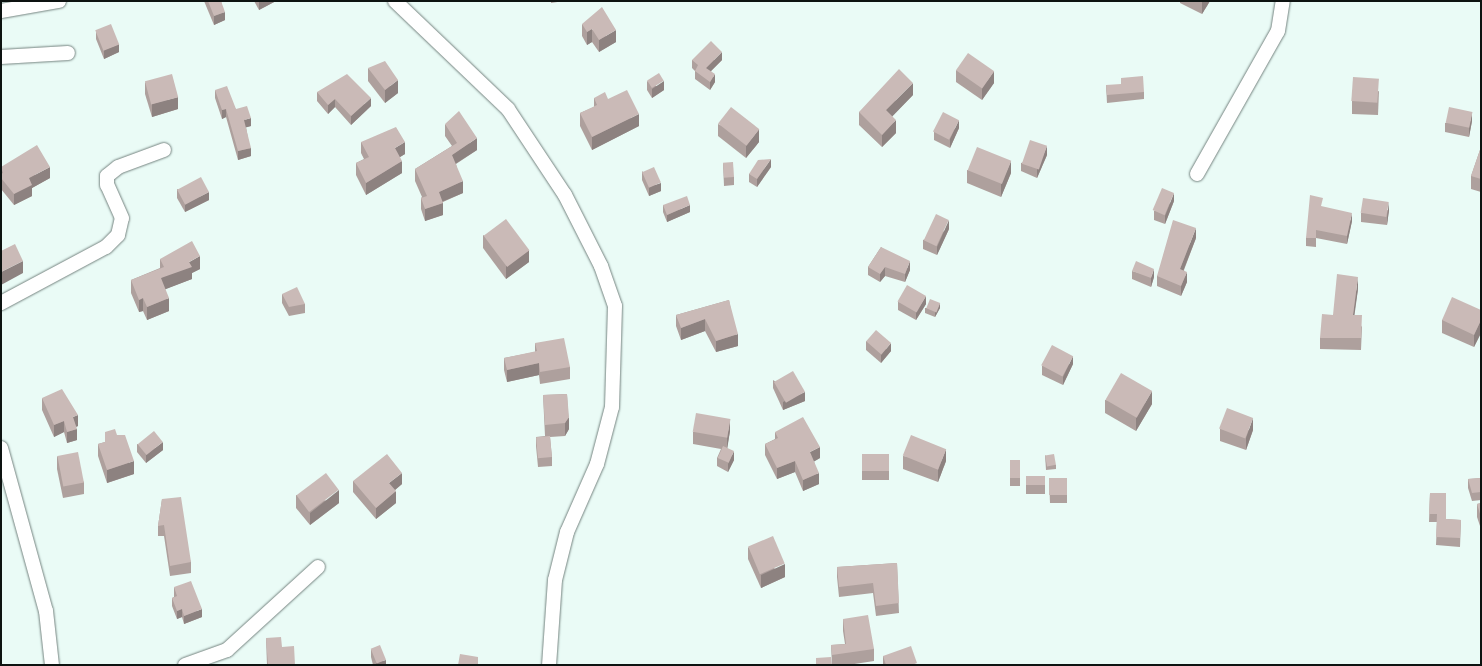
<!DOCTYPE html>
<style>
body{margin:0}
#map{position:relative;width:1482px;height:666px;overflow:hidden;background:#eafbf6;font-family:Arial,sans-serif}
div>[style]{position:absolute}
.roads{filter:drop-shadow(0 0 1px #758480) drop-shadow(0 0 1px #758480)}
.minor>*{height:14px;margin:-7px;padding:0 7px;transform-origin:7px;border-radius:7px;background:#fff}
.wall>*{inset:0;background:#aea09d;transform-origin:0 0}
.shaded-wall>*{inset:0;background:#8d8280}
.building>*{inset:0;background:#cabab7;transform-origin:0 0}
span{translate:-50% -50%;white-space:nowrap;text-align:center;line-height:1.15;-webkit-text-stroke:4px #eafbf6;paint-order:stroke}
.frame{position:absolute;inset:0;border:2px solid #0d1311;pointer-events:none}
</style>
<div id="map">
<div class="roads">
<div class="minor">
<div style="left:395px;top:1px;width:156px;rotate:43.7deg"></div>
<div style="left:508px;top:109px;width:103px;rotate:56.5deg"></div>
<div style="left:565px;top:195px;width:80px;rotate:63.1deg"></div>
<div style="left:601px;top:266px;width:42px;rotate:70.7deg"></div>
<div style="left:615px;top:306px;width:101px;rotate:91.7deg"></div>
<div style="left:612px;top:407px;width:59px;rotate:104.7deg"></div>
<div style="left:597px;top:464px;width:74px;rotate:113.8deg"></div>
<div style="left:567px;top:532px;width:49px;rotate:104deg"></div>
<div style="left:555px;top:580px;width:85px;rotate:94deg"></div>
<div style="left:1px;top:11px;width:59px;rotate:-9.8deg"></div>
<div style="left:1px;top:57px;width:67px;rotate:-3.4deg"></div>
<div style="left:1197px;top:174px;width:164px;rotate:-60.5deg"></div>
<div style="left:1278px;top:31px;width:30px;rotate:-81deg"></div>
<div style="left:1px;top:303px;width:119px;rotate:-28.1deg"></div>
<div style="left:106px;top:247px;width:17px;rotate:-45deg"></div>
<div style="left:118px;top:235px;width:17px;rotate:-77deg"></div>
<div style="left:122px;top:218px;width:36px;rotate:-114deg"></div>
<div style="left:107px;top:185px;width:9px;rotate:-90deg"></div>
<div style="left:107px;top:176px;width:14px;rotate:-39deg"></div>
<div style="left:118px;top:167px;width:49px;rotate:-20.3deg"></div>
<div style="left:1px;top:448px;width:169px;rotate:74.6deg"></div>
<div style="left:46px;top:611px;width:54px;rotate:83.7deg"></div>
<div style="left:185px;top:665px;width:45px;rotate:-19.7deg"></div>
<div style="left:227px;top:650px;width:123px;rotate:-42.4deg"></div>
</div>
</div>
<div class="wall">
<div style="clip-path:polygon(204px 1px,221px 1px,225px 20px,214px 25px)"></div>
<div style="clip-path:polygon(254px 1px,276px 1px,259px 10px)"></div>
<div style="clip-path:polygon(551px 1px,564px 1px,551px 3px)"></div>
<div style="clip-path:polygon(1180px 1px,1210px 1px,1202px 14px,1180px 3px)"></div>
<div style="clip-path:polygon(582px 24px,616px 42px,599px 52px,592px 42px,587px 45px,582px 36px)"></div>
<div style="clip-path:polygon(96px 31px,119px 52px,104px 59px,96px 39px)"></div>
<div style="clip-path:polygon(692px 60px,722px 60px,711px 71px,715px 82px,710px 90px,695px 79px,695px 71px,692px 68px)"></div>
<div style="clip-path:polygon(368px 68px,398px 93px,385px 103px,368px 81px)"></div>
<div style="clip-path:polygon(956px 70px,994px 83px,982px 100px,956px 82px)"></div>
<div style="clip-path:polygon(647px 81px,664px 90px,652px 98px,647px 90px)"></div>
<div style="clip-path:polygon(145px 82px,178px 109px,152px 117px,145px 94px)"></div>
<div style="clip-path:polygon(1106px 85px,1144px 92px,1144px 99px,1107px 103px)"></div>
<div style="clip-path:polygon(215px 90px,236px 109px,251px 126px,246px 127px,251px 156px,238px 160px,226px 117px,222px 119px,215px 98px)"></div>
<div style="clip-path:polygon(1379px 91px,1378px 115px,1352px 114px,1352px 101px)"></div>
<div style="clip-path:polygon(317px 92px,371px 106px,351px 125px,335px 107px,328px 114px,317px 101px)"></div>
<div style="clip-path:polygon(913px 95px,892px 116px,896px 133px,882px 147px,859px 125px,859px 112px)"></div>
<div style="clip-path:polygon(594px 98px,608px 99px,639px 126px,592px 150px,580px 126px,580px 113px,594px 107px)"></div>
<div style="clip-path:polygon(1472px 121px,1469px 137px,1445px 132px,1445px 123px)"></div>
<div style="clip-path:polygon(445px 124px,477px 150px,456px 164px,463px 193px,443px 202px,443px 215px,425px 221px,421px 209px,421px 198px,422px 197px,415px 181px,415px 169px,452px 146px,445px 136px)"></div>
<div style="clip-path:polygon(718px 124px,759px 142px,746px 158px,718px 136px)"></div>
<div style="clip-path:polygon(959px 128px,950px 148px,934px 140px,934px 132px)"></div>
<div style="clip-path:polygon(361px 142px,405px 154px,400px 157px,402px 173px,366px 195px,356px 175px,356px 163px,364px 159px,361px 153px)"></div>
<div style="clip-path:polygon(1481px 147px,1481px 192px,1471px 189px,1471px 176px)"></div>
<div style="clip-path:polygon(1047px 155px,1037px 178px,1021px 171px,1021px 163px)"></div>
<div style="clip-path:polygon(723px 163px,734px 177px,734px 185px,724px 186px)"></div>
<div style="clip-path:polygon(1px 167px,50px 178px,32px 188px,32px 196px,14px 205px,1px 189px)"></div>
<div style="clip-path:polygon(771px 167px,757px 187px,749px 182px,749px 174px)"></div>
<div style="clip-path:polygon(967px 170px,1011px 173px,1001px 197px,967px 183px)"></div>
<div style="clip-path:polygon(642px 171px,661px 191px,649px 196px,642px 180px)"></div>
<div style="clip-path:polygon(177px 189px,209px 200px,185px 212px,177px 198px)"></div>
<div style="clip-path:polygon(1174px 201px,1165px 224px,1154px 220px,1154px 211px)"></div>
<div style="clip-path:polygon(663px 205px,690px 212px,667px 222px,663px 212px)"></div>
<div style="clip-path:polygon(1323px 207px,1352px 221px,1347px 244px,1316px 238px,1316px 247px,1306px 246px,1306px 238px)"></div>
<div style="clip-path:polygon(1389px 210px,1387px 225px,1361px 222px,1361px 213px)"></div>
<div style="clip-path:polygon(949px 229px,937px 255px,923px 249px,923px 240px)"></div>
<div style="clip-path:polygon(483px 235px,529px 262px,506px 279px,483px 248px)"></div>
<div style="clip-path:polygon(1196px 238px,1184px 270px,1187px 282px,1181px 296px,1157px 286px,1157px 276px)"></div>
<div style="clip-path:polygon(881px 247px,910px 270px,905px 282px,885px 276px,880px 282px,868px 275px,868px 267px)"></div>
<div style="clip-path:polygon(160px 259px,200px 269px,192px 273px,192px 279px,165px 289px,169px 311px,147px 320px,143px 311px,139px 312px,131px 293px,131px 280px,160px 268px)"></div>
<div style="clip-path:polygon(1132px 271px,1154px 277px,1151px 287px,1132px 279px)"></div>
<div style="clip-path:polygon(1358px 289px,1354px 315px,1362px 327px,1361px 350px,1320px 349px,1320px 338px,1333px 315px)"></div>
<div style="clip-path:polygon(282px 294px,305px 304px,305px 313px,289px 316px,282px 303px)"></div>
<div style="clip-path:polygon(729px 300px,738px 346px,716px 352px,705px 331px,681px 340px,676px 326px,676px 315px)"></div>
<div style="clip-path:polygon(898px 302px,926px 304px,916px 320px,898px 310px)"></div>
<div style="clip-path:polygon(925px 308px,940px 308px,935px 317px,925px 313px)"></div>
<div style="clip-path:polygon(1481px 310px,1481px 333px,1474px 347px,1442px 333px,1442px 320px)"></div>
<div style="clip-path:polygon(866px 341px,891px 351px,881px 363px,866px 350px)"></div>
<div style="clip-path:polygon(535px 343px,570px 367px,570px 379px,540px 384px,539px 375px,507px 382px,504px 370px,504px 358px,535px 352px)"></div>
<div style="clip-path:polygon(1073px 364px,1063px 385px,1042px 375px,1042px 366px)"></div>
<div style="clip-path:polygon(773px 380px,805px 401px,783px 410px,773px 388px)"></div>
<div style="clip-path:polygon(567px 394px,569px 429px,565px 436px,550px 437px,552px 457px,552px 466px,538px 467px,536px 446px,536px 437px,545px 436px,543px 395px)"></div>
<div style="clip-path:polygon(42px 398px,78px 426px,76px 427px,77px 440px,67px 443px,64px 432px,54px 437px,42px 410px)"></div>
<div style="clip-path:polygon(1105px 400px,1152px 404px,1136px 431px,1105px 413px)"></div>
<div style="clip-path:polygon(1220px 429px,1253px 430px,1246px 450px,1220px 441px)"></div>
<div style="clip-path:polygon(730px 431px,727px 448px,734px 460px,728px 472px,717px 466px,717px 458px,721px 449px,693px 444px,693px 432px)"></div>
<div style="clip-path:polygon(775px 432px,820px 458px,814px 461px,819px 484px,803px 491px,795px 472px,777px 479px,765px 455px,765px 444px,775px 439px)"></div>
<div style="clip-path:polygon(117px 435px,134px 474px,107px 483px,98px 456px,98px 444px,105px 442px)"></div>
<div style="clip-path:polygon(137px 444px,163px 450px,146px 463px,137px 452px)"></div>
<div style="left:862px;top:454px;width:27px;height:26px"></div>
<div style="clip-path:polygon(1045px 455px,1056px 465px,1056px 469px,1046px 470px)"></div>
<div style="clip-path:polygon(57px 456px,84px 482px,84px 494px,63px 498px,57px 469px)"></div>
<div style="clip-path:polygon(903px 456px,946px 461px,938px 482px,903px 469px)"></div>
<div style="left:1010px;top:460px;width:10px;height:26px"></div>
<div style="left:1026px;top:476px;width:19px;height:18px"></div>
<div style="clip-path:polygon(1049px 478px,1067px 494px,1067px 503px,1050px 503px)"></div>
<div style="clip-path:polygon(1481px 478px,1481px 500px,1472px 501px,1468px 488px,1468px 479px)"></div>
<div style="clip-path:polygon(353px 481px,402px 484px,395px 490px,396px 503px,376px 519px,353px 492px)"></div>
<div style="clip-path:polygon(1430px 493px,1446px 519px,1461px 520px,1460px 547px,1436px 545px,1437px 522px,1429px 522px)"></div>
<div style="clip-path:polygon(296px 495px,339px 503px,310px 525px,296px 508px)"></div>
<div style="clip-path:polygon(162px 499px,191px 562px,191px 573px,170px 576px,164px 536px,158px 536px,158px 526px)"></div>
<div style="clip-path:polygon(1481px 503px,1481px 529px,1477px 517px,1477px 504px)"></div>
<div style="clip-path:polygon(748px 547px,785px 577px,761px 588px,748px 559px)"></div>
<div style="clip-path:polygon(897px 563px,899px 613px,876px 616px,873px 593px,839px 597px,837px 577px,837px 567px)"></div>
<div style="clip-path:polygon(174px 587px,202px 617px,184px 624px,182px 617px,177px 619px,172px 606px,172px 598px,174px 597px)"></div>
<div style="clip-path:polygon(843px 619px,874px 649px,874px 661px,848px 665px,832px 665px,831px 645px,845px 644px,843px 631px)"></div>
<div style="clip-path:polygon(266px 638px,282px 647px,295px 665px,267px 665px)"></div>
<div style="clip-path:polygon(371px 649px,386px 665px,373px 665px,371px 657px)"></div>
<div style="clip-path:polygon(883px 656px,917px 665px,883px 665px)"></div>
</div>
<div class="shaded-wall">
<div style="clip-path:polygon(260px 1px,276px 1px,259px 10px,259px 2px)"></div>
<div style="clip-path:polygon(1203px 1px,1210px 1px,1202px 14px,1202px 2px)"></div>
<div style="clip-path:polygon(225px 12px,225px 20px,214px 25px,214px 16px)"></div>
<div style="clip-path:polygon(592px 29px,592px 42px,587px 45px,587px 32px)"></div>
<div style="clip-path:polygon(616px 30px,616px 42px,599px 52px,599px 40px)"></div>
<div style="clip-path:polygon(119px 44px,119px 52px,104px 59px,104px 50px)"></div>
<div style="clip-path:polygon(722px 52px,722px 60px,706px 76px,706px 68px)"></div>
<div style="clip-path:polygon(994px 71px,994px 83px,982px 100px,982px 88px)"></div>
<div style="clip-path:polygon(715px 74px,715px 82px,710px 90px,710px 82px)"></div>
<div style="clip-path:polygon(398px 80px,398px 93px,385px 103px,385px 90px)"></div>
<div style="clip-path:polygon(664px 81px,664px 90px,652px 98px,652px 89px)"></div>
<div style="clip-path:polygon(913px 83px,913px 95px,886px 123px,886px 110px)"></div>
<div style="clip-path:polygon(178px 97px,178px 109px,152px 117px,152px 104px)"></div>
<div style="clip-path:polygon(371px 98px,371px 106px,351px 125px,351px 116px)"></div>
<div style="clip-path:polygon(335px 99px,335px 107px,328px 114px,328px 105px)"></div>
<div style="clip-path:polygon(226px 109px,226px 117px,222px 119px,222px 110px)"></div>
<div style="clip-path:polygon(1472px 112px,1472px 121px,1469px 137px,1469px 128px)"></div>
<div style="clip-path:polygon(639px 114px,639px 126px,592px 150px,592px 137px)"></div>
<div style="clip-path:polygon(251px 118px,251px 126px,244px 128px,244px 120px)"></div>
<div style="clip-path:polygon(896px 120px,896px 133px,882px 147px,882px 135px)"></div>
<div style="clip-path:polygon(959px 120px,959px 128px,950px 148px,950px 139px)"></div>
<div style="clip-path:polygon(759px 129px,759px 142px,746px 158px,746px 146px)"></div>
<div style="clip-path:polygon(477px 138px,477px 150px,452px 166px,452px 155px)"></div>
<div style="clip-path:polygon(405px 142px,405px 154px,395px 160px,395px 148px)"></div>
<div style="clip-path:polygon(1047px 146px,1047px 155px,1037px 178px,1037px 170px)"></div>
<div style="clip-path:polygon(251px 148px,251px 156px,238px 160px,238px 151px)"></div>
<div style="clip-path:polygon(771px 159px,771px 167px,757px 187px,757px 179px)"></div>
<div style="clip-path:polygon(402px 161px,402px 173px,366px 195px,366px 183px)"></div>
<div style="clip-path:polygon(1011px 161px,1011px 173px,1001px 197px,1001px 184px)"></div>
<div style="clip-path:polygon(50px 167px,50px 178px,32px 188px,32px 196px,14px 205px,14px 194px,29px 178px)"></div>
<div style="clip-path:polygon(463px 181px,463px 193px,439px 203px,439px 192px)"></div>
<div style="clip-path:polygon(661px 183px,661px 191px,649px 196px,649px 187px)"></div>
<div style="clip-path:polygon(209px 192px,209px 200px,185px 212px,185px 204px)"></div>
<div style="clip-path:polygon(1174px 193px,1174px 201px,1165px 224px,1165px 216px)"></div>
<div style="clip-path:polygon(1389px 202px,1389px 210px,1387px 225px,1387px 217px)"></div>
<div style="clip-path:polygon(443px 203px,443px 215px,425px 221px,425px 209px)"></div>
<div style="clip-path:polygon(690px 205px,690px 212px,667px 222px,667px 215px)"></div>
<div style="clip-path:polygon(1352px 213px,1352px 221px,1347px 244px,1347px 236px)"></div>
<div style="clip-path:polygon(949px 220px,949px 229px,937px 255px,937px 247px)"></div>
<div style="clip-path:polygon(1196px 228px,1196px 238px,1180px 279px,1180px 269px)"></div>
<div style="clip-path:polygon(529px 250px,529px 262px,506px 279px,506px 266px)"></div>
<div style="clip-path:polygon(200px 256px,200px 269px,192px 273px,192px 279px,161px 291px,161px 278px)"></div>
<div style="clip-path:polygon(23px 261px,23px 273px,1px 285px,1px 272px)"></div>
<div style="clip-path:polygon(910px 261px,910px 270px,905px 282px,905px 274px)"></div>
<div style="clip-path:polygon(885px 267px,885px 276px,880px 282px,880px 274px)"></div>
<div style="clip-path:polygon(1154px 269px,1154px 277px,1151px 287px,1151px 278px)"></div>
<div style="clip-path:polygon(1187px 272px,1187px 282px,1181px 296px,1181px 286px)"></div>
<div style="clip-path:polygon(1358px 277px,1358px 289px,1353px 326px,1353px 315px)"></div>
<div style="clip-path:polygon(926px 296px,926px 304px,916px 320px,916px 312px)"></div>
<div style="clip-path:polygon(143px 298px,143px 311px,139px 312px,139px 300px)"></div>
<div style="clip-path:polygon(169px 298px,169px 311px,147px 320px,147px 307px)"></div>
<div style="clip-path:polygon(940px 303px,940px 308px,935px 317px,935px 313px)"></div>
<div style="clip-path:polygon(705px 319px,705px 331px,681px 340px,681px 328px)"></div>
<div style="clip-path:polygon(1481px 320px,1481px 333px,1474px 347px,1474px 335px)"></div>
<div style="clip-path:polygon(738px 334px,738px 346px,716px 352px,716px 341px)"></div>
<div style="clip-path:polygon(891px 343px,891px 351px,881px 363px,881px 355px)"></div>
<div style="clip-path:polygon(1073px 356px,1073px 364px,1063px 385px,1063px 377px)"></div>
<div style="clip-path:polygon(539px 363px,539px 375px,507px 382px,507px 370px)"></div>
<div style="clip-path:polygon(1152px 391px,1152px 404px,1136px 431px,1136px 418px)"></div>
<div style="clip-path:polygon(805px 392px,805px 401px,783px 410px,783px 402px)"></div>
<div style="clip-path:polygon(78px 415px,78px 426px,73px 428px,73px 417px)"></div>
<div style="clip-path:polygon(569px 417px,569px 429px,565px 436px,565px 423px)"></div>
<div style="clip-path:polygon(1253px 418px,1253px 430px,1246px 450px,1246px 438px)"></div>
<div style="clip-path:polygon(730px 419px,730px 431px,727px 450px,727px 438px)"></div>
<div style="clip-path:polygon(64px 421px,64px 432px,54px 437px,54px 425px)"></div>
<div style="clip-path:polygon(77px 429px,77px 440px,67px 443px,67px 432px)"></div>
<div style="clip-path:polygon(163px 442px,163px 450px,146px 463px,146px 455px)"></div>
<div style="clip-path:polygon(820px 447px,820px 458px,810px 464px,810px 452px)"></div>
<div style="clip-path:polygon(946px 449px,946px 461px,938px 482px,938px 470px)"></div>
<div style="clip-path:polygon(734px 451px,734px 460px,728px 472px,728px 464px)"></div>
<div style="clip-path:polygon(134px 461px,134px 474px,107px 483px,107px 470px)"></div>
<div style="clip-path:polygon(795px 461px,795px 472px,777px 479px,777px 468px)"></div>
<div style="clip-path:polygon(402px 473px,402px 484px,389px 495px,389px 483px)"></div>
<div style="clip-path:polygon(819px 473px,819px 484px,803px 491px,803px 480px)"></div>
<div style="clip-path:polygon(339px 490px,339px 503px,310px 525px,310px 513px)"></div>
<div style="clip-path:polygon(396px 491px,396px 503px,376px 519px,376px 508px)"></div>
<div style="clip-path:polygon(785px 564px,785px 577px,761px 588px,761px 575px)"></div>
<div style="clip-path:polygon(182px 609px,182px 617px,177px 619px,177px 611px)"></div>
<div style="clip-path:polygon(202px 609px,202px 617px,184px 624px,184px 616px)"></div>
<div style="clip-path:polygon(386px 660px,386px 665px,376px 665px,376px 663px)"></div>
</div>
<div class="building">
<div style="clip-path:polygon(208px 1px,221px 1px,225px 12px,214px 16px)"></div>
<div style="clip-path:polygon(602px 7px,616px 30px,599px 40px,592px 29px,587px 32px,582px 24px)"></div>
<div style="left:111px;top:24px;width:22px;height:17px;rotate:68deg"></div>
<div style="clip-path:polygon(711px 41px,722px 52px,706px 68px,715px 74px,710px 82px,695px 71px,698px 65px,692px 60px)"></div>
<div style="left:968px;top:53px;width:32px;height:21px;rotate:35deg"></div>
<div style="clip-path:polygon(385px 61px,398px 80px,385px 90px,368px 68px)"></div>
<div style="clip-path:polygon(899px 69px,913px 83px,886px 110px,896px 120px,882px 135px,859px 112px)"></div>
<div style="left:659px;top:73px;width:9px;height:14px;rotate:58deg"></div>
<div style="left:172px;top:74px;width:24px;height:28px;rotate:75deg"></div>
<div style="clip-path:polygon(347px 74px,371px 98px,351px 116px,335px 99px,328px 105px,317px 92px)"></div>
<div style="clip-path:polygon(1143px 76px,1144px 92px,1107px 95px,1106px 85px,1121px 84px,1121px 78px)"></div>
<div style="left:1353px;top:77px;width:26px;height:24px;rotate:4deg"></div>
<div style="clip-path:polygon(227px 86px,236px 109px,247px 106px,251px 118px,244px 120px,251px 148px,238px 151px,226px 109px,222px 110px,215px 90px)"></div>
<div style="clip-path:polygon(627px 90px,639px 114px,592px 137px,580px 113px,597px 105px,594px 98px,605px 92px,608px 99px)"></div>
<div style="left:731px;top:107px;width:36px;height:21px;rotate:38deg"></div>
<div style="left:1449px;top:107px;width:24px;height:16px;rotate:12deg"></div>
<div style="clip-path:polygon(459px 111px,477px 138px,452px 155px,463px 181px,439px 192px,443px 203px,425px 209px,421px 198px,427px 196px,415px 169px,457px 143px,445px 124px)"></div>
<div style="left:943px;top:112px;width:18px;height:22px;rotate:27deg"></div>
<div style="clip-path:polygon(396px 127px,405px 142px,395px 148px,402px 161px,366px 183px,356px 163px,369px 157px,361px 142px)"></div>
<div style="left:1030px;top:140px;width:18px;height:25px;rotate:19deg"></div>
<div style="clip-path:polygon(37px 145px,50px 167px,29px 178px,32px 185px,14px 194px,1px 178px,1px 174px,3px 173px,1px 167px)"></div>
<div style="left:977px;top:147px;width:37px;height:25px;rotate:22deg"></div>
<div style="clip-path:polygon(1481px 147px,1481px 179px,1471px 176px)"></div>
<div style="clip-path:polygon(771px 159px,757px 179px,749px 174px,758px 160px)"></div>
<div style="left:733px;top:162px;width:15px;height:10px;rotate:86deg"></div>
<div style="left:654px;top:167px;width:17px;height:13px;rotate:66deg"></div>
<div style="left:201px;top:177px;width:17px;height:27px;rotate:62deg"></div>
<div style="left:1162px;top:188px;width:13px;height:24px;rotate:23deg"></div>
<div style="clip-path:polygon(1310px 195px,1323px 198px,1321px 206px,1352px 213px,1347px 236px,1316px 230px,1316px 238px,1306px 238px)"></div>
<div style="clip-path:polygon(687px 196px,690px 205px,667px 215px,663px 205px)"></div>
<div style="left:1363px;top:198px;width:26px;height:15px;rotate:9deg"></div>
<div style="left:936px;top:214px;width:14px;height:29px;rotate:25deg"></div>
<div style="left:506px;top:219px;width:39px;height:28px;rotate:53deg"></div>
<div style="clip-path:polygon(1173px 220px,1196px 228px,1180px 269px,1187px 272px,1181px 286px,1157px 276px)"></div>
<div style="clip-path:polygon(192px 241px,200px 256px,189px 262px,192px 267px,161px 278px,169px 298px,147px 307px,143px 298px,139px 300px,131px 280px,164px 267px,160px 259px)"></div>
<div style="clip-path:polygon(15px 244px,23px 261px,1px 272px,1px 251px)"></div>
<div style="clip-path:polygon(881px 247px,910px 261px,905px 274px,885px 267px,880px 274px,868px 267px)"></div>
<div style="clip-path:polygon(1136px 261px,1154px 269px,1151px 278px,1132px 271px)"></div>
<div style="clip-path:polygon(1337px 274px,1358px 277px,1353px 315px,1362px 315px,1361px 338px,1320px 338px,1322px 314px,1333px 315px)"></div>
<div style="left:907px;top:285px;width:22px;height:19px;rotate:30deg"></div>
<div style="clip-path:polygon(297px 287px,305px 304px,289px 307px,282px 294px)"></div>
<div style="clip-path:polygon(1452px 297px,1481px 310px,1481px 320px,1474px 335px,1442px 320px)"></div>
<div style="left:930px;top:299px;width:11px;height:10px;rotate:22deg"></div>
<div style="clip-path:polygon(729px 300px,738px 334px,716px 341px,705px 319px,681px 328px,676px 315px)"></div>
<div style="left:876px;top:330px;width:20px;height:15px;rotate:41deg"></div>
<div style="clip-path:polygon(564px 338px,570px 367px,540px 372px,539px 363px,507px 370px,504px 358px,537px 351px,535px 343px)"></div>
<div style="left:1052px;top:345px;width:24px;height:23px;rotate:28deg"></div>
<div style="left:793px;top:371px;width:24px;height:22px;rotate:60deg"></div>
<div style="left:1121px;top:373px;width:36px;height:31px;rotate:30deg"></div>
<div style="clip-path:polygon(62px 389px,78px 415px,73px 417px,77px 429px,67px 432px,64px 421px,54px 425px,42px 398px)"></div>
<div style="clip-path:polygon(567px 394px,569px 417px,565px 423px,545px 425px,543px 395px)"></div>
<div style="left:1227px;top:408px;width:28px;height:22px;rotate:21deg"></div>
<div style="left:696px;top:413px;width:35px;height:19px;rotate:10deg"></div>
<div style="clip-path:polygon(803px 417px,820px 447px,810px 452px,819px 473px,803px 480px,795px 461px,777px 468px,765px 444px,778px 438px,775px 432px)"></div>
<div style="clip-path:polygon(115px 429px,117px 435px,125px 435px,134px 461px,107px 470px,98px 444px,105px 442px,105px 432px)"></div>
<div style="left:154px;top:431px;width:14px;height:21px;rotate:51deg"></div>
<div style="left:911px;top:435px;width:38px;height:22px;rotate:22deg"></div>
<div style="left:550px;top:436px;width:21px;height:14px;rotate:85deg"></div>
<div style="left:723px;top:446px;width:12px;height:13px;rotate:24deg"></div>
<div style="left:78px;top:452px;width:31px;height:21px;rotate:79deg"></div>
<div style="clip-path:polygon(387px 454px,402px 473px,389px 483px,396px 491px,376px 508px,353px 481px)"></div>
<div style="left:862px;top:454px;width:27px;height:17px"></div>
<div style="left:1054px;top:454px;width:11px;height:9px;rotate:80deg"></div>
<div style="left:1010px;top:460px;width:10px;height:18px"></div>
<div style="left:326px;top:473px;width:21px;height:37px;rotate:53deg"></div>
<div style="left:1026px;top:476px;width:19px;height:9px"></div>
<div style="left:1049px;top:478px;width:18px;height:17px"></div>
<div style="clip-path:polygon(1481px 478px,1481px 492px,1472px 493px,1468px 479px)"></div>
<div style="clip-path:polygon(1430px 493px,1446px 493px,1446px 519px,1461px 520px,1460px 538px,1436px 537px,1437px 514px,1429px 514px)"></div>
<div style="clip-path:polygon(181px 497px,191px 562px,170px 566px,164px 525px,158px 526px,162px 499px)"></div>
<div style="clip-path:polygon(1481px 503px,1481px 517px,1477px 504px)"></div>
<div style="left:773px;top:536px;width:30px;height:27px;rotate:67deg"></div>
<div style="clip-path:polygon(897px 563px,899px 603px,876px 606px,873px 583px,839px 587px,837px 567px)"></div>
<div style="clip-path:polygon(191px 581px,202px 609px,184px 616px,182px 609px,177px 611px,172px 598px,177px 596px,174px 587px)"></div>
<div style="clip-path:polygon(868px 615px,874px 649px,832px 655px,831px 645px,846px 644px,843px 619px)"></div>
<div style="clip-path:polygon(281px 637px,282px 647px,294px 646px,295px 665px,268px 665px,266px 638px)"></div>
<div style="left:380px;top:645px;width:16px;height:10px;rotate:68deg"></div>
<div style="clip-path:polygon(911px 646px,917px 663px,912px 665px,886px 665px,883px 656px)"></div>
<div style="clip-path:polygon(460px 654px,478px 657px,478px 665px,458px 665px)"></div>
<div style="clip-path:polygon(831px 657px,832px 665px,816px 665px,816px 658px)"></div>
</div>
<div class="frame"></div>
</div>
